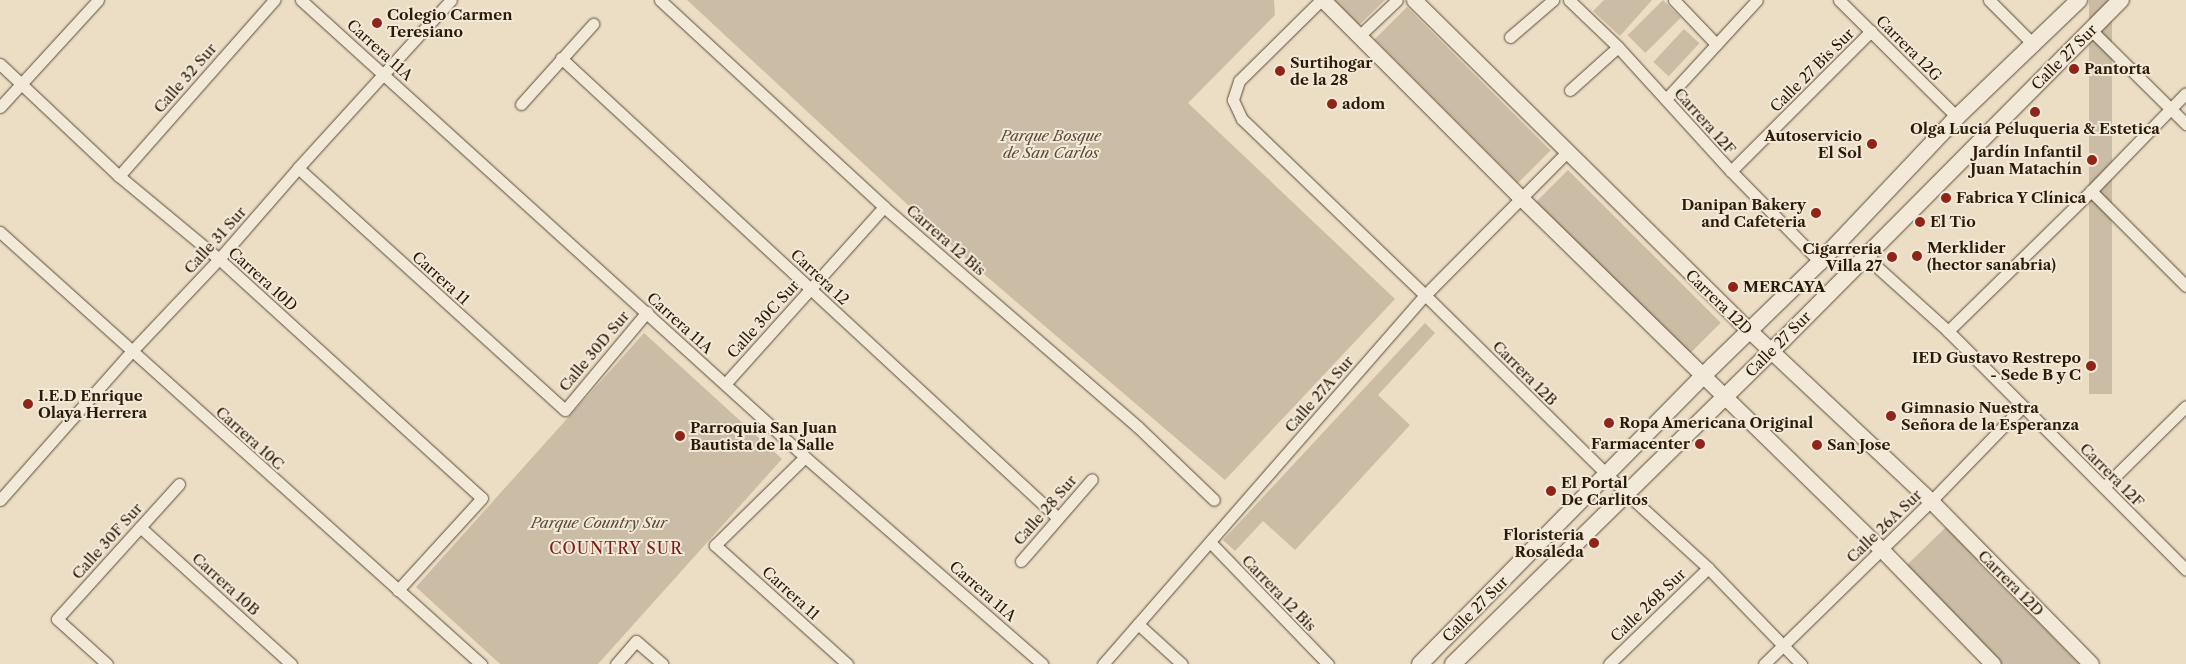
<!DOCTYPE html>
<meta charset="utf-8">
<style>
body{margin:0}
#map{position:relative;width:2186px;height:664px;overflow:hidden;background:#ecddc5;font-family:"Libre Caslon Text",serif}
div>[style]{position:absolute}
.green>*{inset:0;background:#cbbca5;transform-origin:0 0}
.roads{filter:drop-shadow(0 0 1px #5b4b36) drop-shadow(0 0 1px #5b4b36)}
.minor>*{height:11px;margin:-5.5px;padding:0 5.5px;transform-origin:5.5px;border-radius:5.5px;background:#f3e9d9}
.tertiary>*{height:15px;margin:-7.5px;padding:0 7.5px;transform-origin:7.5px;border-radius:7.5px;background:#f3e9d9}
.secondary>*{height:16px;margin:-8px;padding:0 8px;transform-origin:8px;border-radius:8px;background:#f3e9d9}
.dots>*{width:14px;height:14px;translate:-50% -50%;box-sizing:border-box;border:2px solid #f3e9d9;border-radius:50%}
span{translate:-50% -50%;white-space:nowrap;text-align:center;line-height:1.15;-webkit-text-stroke:4px #f3e9d9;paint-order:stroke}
.poi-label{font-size:15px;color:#2b1a06;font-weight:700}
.left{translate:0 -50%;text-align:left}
.right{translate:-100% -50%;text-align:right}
.street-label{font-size:15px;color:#2b1a06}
.park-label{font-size:15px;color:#5b4b36;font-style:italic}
.neighbourhood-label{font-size:16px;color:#7a1f14;letter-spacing:1px}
</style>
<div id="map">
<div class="green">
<div style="clip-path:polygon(687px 0,1274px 0,1275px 15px,1188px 103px,1395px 299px,1225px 480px,964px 257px)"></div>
<div style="clip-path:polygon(1335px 0,1385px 0,1359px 25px)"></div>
<div style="clip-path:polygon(1604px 0,1652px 0,1620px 36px,1593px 11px)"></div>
<div style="left:1663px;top:0;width:25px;height:50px;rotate:45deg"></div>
<div style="left:2089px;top:0;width:23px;height:394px"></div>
<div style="left:1407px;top:7px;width:203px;height:46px;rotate:45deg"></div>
<div style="left:1684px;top:29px;width:21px;height:45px;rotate:43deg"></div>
<div style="left:1568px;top:170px;width:216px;height:45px;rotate:45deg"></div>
<div style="clip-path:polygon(1425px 323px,1435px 333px,1378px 395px,1410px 425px,1295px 550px,1263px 521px,1235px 551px,1223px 540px)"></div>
<div style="clip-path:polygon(644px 333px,782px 459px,598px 664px,500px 664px,416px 587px)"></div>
<div style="clip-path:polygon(1946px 527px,2079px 664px,2001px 664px,1906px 566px)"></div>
</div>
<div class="roads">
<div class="minor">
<div style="left:301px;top:0;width:680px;rotate:42.2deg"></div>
<div style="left:805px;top:457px;width:315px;rotate:41.1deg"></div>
<div style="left:660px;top:0;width:305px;rotate:42.7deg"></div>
<div style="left:884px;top:207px;width:336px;rotate:40.9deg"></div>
<div style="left:1138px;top:427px;width:105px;rotate:43.8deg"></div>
<div style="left:1321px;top:0;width:115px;rotate:135.4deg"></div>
<div style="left:1239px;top:81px;width:20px;rotate:108deg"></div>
<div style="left:1233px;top:100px;width:21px;rotate:65deg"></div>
<div style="left:1242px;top:119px;width:254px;rotate:43.9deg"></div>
<div style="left:1425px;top:295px;width:282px;rotate:44.6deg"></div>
<div style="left:1626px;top:493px;width:111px;rotate:42.4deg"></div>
<div style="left:1708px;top:568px;width:134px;rotate:45.9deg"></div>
<div style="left:1569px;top:0;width:68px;rotate:43.8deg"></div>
<div style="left:1618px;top:47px;width:168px;rotate:47.7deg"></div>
<div style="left:1731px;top:171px;width:127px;rotate:45.6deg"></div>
<div style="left:1674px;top:0;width:61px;rotate:46.3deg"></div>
<div style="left:1839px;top:0;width:166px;rotate:44.8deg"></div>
<div style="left:1989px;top:0;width:64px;rotate:45deg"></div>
<div style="left:2091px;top:30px;width:134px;rotate:44.7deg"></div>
<div style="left:1359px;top:36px;width:52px;rotate:-43.5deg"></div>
<div style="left:1510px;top:37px;width:57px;rotate:-40.7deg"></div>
<div style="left:561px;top:58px;width:677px;rotate:42.79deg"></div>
<div style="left:0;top:64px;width:163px;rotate:43.3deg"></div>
<div style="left:119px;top:176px;width:130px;rotate:39.7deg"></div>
<div style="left:219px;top:259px;width:355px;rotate:42.3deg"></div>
<div style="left:482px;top:498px;width:125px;rotate:132.4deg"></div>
<div style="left:1570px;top:90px;width:64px;rotate:-41.9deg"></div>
<div style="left:1666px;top:99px;width:134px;rotate:-47.4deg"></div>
<div style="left:521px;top:104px;width:108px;rotate:-48deg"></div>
<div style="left:0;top:107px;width:145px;rotate:-47.5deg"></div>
<div style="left:298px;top:168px;width:360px;rotate:42.2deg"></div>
<div style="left:565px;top:410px;width:128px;rotate:-50.1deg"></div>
<div style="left:1731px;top:171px;width:198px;rotate:-45deg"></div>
<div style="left:119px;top:176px;width:235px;rotate:-48.6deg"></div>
<div style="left:2091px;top:191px;width:134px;rotate:45deg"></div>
<div style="left:0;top:232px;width:647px;rotate:41.93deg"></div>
<div style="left:1865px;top:256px;width:112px;rotate:42.1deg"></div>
<div style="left:1948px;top:331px;width:337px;rotate:45.1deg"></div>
<div style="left:1948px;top:331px;width:200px;rotate:-44.4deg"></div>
<div style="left:2091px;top:191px;width:136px;rotate:-45.9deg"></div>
<div style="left:725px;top:384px;width:238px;rotate:-48.1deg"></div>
<div style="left:805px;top:457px;width:126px;rotate:135.6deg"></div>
<div style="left:715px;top:545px;width:178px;rotate:42deg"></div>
<div style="left:2104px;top:487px;width:115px;rotate:-44.6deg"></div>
<div style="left:0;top:500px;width:198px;rotate:-48.5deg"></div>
<div style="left:131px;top:352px;width:128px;rotate:-46.6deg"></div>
<div style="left:219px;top:259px;width:121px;rotate:-49deg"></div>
<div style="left:298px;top:168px;width:227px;rotate:-47.7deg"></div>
<div style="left:140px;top:527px;width:204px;rotate:42.2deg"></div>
<div style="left:1210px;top:542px;width:170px;rotate:46deg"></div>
<div style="left:1021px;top:561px;width:108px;rotate:-49.1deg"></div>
<div style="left:1138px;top:624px;width:59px;rotate:42.3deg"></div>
<div style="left:107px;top:664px;width:67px;rotate:-138deg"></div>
<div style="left:57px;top:619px;width:182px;rotate:-47.9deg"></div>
<div style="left:616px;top:664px;width:30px;rotate:-49deg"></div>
<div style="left:636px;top:641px;width:35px;rotate:41deg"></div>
<div style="left:1103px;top:664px;width:490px;rotate:-48.9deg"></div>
<div style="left:1425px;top:295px;width:202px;rotate:-45.2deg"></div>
<div style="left:1609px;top:664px;width:138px;rotate:-44.1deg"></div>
<div style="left:1764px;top:664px;width:233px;rotate:-44.3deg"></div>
<div style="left:1931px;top:501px;width:131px;rotate:-45.9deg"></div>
</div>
<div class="tertiary">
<div style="left:1323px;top:0;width:280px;rotate:45deg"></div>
<div style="left:1521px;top:198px;width:504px;rotate:44.28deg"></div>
<div style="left:1882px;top:550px;width:159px;rotate:45.8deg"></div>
<div style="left:1414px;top:0;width:454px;rotate:44.6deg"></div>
<div style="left:1737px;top:319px;width:266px;rotate:43.2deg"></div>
<div style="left:1931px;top:501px;width:228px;rotate:45.5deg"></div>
</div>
<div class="secondary">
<div style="left:1420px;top:664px;width:418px;rotate:-45.5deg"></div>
<div style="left:1713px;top:366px;width:149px;rotate:-44.2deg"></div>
<div style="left:1820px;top:262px;width:199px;rotate:-46.6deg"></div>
<div style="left:1957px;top:117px;width:169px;rotate:-43.8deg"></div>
<div style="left:1453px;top:664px;width:461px;rotate:-44.5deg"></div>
<div style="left:1782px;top:341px;width:481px;rotate:-45.2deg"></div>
</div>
</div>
<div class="dots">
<div style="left:377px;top:23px;background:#8f2418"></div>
<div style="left:2074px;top:69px;background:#8f2418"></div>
<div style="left:1280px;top:71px;background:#8f2418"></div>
<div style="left:1332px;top:104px;background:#8f2418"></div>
<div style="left:2035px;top:112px;background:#8f2418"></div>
<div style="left:1872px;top:144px;background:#8f2418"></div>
<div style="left:2092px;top:160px;background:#8f2418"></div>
<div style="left:1946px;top:198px;background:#8f2418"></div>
<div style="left:1816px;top:213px;background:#8f2418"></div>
<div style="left:1920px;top:222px;background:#8f2418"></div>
<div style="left:1917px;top:256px;background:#8f2418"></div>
<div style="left:1892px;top:257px;background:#8f2418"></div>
<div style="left:1733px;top:287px;background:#8f2418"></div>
<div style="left:2091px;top:366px;background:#8f2418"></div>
<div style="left:28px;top:404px;background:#8f2418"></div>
<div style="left:1891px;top:416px;background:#8f2418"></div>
<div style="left:1609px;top:423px;background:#8f2418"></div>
<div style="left:680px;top:436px;background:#8f2418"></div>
<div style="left:1700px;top:444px;background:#8f2418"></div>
<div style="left:1817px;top:445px;background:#8f2418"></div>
<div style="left:1551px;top:491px;background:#8f2418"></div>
<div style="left:1594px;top:543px;background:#8f2418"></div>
</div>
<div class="poi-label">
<span class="left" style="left:387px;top:23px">Colegio Carmen<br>Teresiano</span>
<span class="left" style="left:1290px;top:71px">Surtihogar<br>de la 28</span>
<span class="left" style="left:2084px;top:69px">Pantorta</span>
<span class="left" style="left:1342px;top:104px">adom</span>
<span style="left:2035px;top:129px">Olga Lucia Peluqueria &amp; Estetica</span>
<span class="right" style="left:1862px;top:144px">Autoservicio<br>El Sol</span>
<span class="right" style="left:2082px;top:160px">Jardín Infantil<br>Juan Matachín</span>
<span class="left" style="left:1956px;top:198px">Fabrica Y Clínica</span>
<span class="right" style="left:1806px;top:213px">Danipan Bakery<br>and Cafeteria</span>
<span class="left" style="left:1930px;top:222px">El Tio</span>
<span class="left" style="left:1927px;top:256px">Merklider<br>(hector sanabria)</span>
<span class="right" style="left:1882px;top:257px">Cigarreria<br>Villa 27</span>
<span class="left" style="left:1743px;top:287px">MERCAYA</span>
<span class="right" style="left:2081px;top:366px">IED Gustavo Restrepo<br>- Sede B y C</span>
<span class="left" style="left:38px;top:404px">I.E.D Enrique<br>Olaya Herrera</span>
<span class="left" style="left:1901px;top:416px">Gimnasio Nuestra<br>Señora de la Esperanza</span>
<span class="left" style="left:1619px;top:423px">Ropa Americana Original</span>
<span class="left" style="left:690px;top:436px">Parroquia San Juan<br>Bautista de la Salle</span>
<span class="right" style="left:1690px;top:444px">Farmacenter</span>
<span class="left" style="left:1827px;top:445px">San Jose</span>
<span class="left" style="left:1561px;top:491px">El Portal<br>De Carlitos</span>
<span class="right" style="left:1584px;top:543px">Floristeria<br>Rosaleda</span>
</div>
<div class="street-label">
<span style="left:1909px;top:48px;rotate:45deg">Carrera 12G</span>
<span style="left:380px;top:50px;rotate:42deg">Carrera 11A</span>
<span style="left:2064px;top:57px;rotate:-45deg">Calle 27 Sur</span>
<span style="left:1812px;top:70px;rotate:-45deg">Calle 27 Bis Sur</span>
<span style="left:185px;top:78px;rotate:-49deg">Calle 32 Sur</span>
<span style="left:1705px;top:121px;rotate:48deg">Carrera 12F</span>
<span style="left:215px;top:240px;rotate:-48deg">Calle 31 Sur</span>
<span style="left:946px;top:240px;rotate:41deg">Carrera 12 Bis</span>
<span style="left:820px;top:277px;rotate:43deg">Carrera 12</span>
<span style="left:441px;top:278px;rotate:42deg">Carrera 11</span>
<span style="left:263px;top:279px;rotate:42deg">Carrera 10D</span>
<span style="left:1719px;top:302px;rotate:44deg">Carrera 12D</span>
<span style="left:763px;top:319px;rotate:-48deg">Calle 30C Sur</span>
<span style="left:680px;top:323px;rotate:42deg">Carrera 11A</span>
<span style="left:1778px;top:344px;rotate:-45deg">Calle 27 Sur</span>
<span style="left:594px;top:351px;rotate:-50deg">Calle 30D Sur</span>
<span style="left:1525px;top:373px;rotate:45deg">Carrera 12B</span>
<span style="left:1319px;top:394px;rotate:-49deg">Calle 27A Sur</span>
<span style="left:250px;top:438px;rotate:42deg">Carrera 10C</span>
<span style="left:2112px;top:475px;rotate:45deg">Carrera 12F</span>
<span style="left:1045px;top:510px;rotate:-49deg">Calle 28 Sur</span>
<span style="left:1884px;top:526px;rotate:-44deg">Calle 26A Sur</span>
<span style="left:107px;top:541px;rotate:-48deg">Calle 30F Sur</span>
<span style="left:2011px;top:583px;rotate:45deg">Carrera 12D</span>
<span style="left:226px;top:584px;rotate:42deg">Carrera 10B</span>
<span style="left:983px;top:591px;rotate:41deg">Carrera 11A</span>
<span style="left:791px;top:593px;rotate:42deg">Carrera 11</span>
<span style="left:1279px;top:593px;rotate:46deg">Carrera 12 Bis</span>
<span style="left:1648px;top:605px;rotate:-44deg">Calle 26B Sur</span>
<span style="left:1475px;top:609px;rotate:-45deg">Calle 27 Sur</span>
</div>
<div class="park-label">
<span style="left:1051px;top:144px">Parque Bosque<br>de San Carlos</span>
<span style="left:599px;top:523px">Parque Country Sur</span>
</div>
<div class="neighbourhood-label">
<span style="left:616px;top:548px">COUNTRY SUR</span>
</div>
</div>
